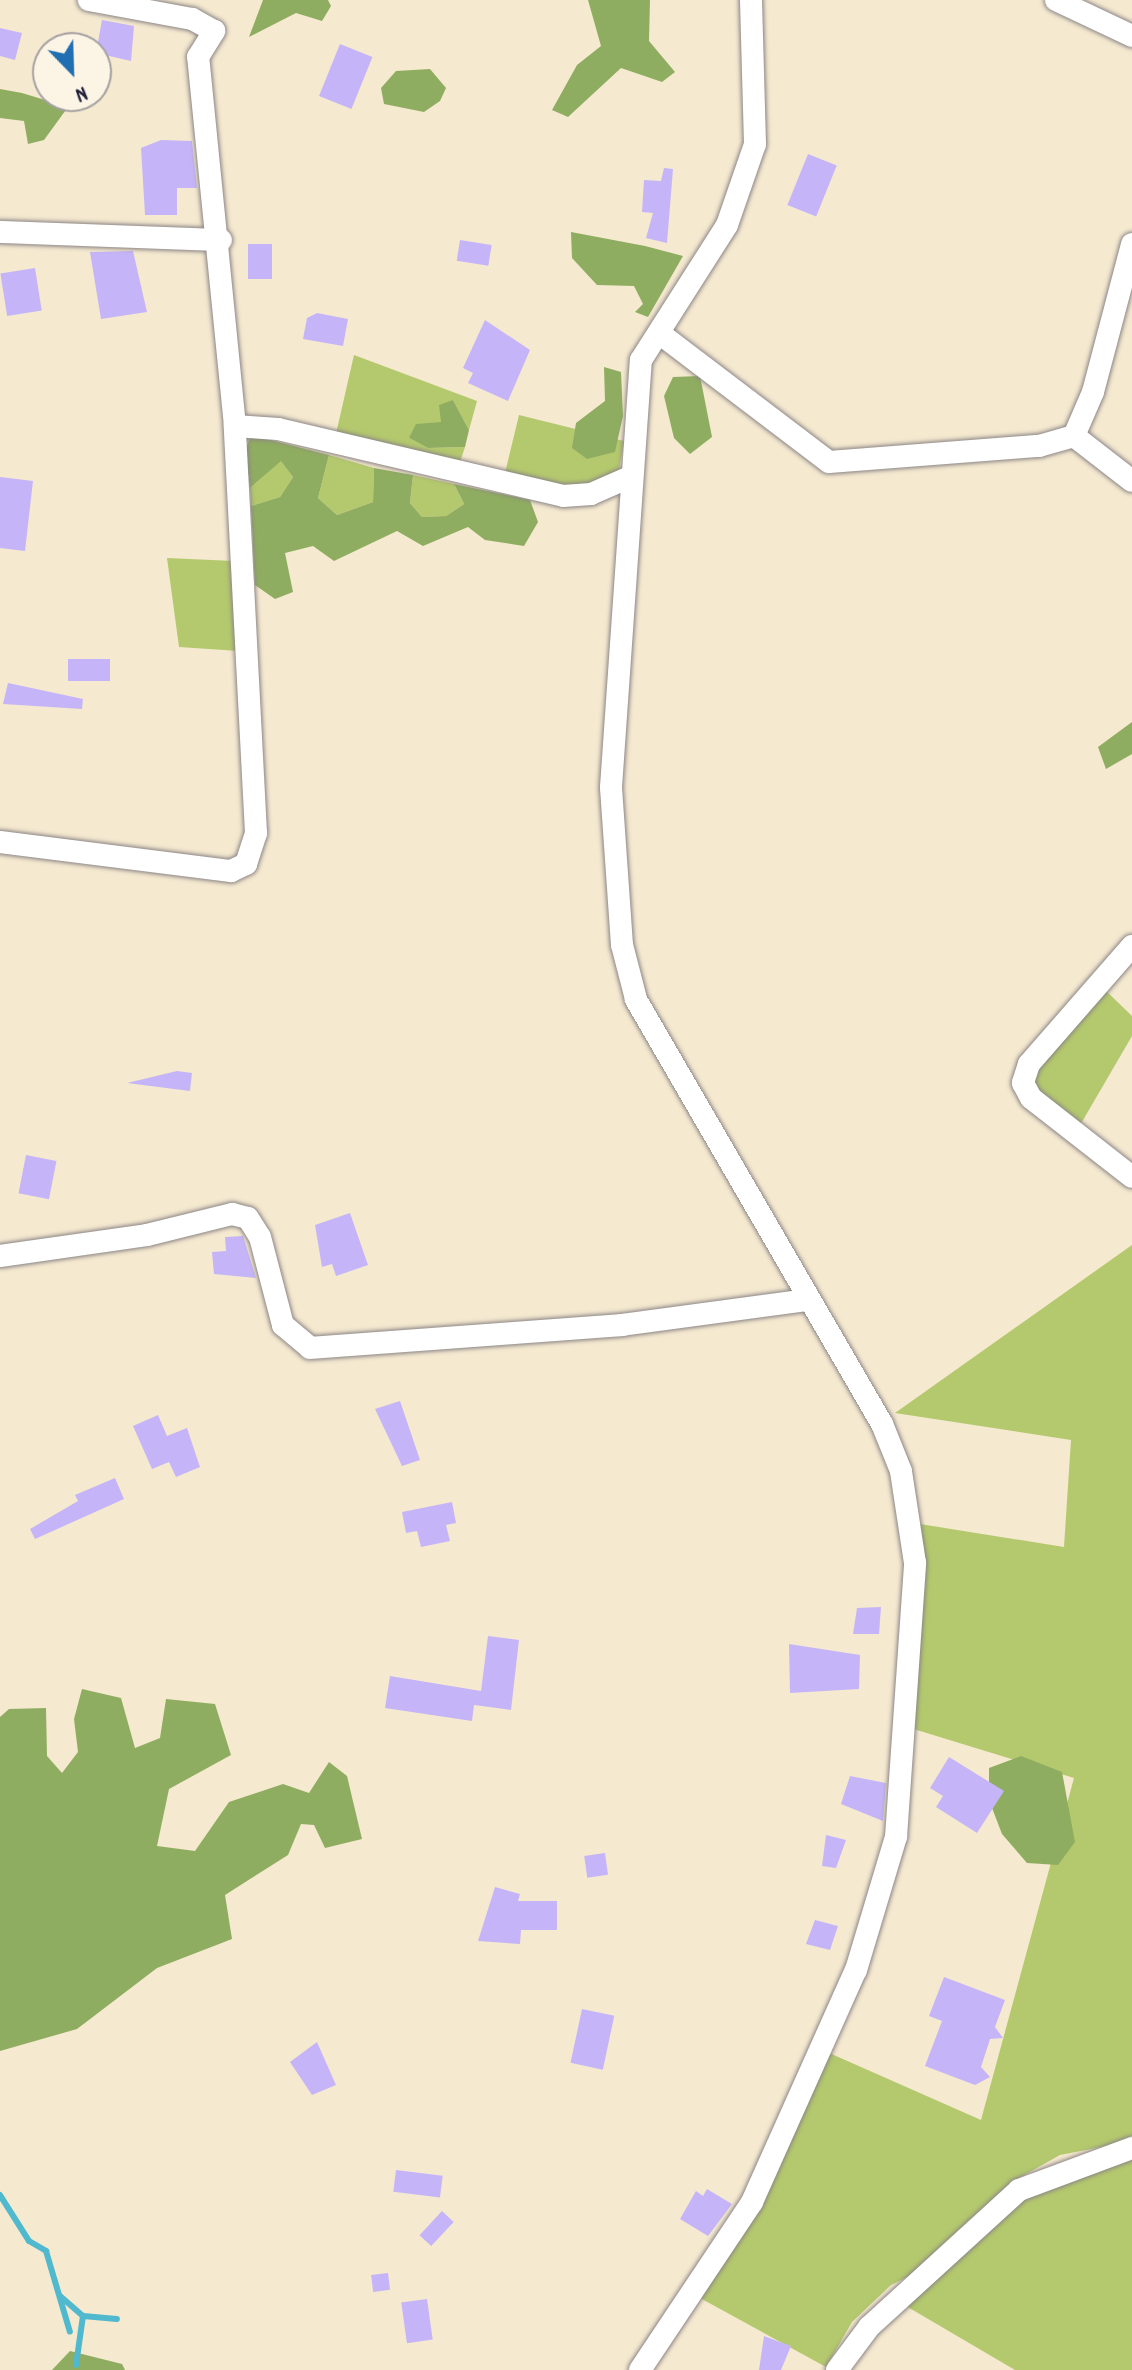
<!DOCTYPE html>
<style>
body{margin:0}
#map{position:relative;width:1132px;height:2370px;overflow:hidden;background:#f5e9d0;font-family:Dekko,sans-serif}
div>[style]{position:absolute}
.green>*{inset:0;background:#b4c96d}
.forest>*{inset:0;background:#8fad60}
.stream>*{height:6px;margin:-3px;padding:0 3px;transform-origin:3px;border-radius:3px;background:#50b9ce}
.building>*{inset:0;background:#c5b5f8;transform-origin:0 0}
.roads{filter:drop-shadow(0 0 2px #8c8686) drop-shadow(0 0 2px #8c8686)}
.street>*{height:22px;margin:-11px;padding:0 11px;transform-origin:11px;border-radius:11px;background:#fff}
span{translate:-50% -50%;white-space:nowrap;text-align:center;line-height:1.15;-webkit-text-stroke:8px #fcf5e5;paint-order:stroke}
.north{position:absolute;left:32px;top:32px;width:80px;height:80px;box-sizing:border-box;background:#fcf5e5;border:2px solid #a5a1a1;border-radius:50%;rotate:157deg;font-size:22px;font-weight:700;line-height:32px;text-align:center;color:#22223b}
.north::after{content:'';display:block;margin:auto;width:28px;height:36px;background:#1f6fb2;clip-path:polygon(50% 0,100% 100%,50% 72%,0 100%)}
</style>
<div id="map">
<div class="green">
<div style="clip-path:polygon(354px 355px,477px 401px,469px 430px,453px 400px,441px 422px,409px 438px,428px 448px,465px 447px,459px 465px,335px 438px)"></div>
<div style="clip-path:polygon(519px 415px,624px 441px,619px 470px,607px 483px,573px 489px,504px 477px)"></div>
<div style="clip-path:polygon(329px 455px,374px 468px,373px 502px,337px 515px,318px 498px)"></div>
<div style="clip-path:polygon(281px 460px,293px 477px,280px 497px,251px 506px,250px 488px)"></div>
<div style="clip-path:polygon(413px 475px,454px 484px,464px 504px,446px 516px,422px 517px,410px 503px)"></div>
<div style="clip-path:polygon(167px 558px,234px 561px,239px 651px,179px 647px)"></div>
<div style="clip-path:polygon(1101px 986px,1132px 1016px,1132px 1036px,1079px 1127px,1028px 1082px)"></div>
<div style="clip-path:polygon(1132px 1245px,1132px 2141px,1060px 2155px,1019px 2178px,924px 2269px,891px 2285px,852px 2322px,826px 2367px,700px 2298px,827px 2052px,981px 2120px,1074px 1778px,907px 1727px,920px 1524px,1064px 1547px,1071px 1440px,895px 1413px)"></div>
<div style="clip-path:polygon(1132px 2155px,1132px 2370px,1015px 2370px,906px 2306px,1017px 2202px)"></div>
</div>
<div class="forest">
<div style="clip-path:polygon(263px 0,328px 0,331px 6px,322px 21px,296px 13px,249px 37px)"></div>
<div style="clip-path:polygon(588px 0,650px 0,649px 41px,675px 72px,662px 82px,621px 68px,568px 117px,552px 110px,577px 65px,601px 46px)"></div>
<div style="clip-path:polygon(430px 69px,446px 88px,440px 101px,424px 112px,384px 104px,381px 88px,396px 71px)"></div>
<div style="clip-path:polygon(0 89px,22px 93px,68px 107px,44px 140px,28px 144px,24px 121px,0 118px)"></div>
<div style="clip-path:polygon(571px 232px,645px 246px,683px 256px,648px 317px,635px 312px,643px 304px,634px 286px,597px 285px,572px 258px)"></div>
<div style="clip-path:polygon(604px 367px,621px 372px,623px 416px,615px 452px,587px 459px,572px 448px,576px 423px,605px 401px)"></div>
<div style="clip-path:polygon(700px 376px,712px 437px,690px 454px,674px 438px,664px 396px,673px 377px)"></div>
<div style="clip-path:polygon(453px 400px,469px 430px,465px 447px,428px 448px,409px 438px,416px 424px,441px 422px,439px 405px)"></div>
<div style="clip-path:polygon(251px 435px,329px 455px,318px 498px,337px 515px,373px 502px,374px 468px,413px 475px,410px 503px,422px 517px,446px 516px,464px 504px,454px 484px,530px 500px,538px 522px,524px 546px,485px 540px,468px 527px,423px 546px,397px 531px,334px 561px,313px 546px,285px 553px,293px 592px,275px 599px,255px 585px,251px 506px,280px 497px,293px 477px,281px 461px,250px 488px,245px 451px)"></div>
<div style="clip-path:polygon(1132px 722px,1132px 754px,1106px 769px,1098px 747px)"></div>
<div style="clip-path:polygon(82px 1689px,121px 1698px,135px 1748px,160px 1738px,166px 1699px,215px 1704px,231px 1755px,169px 1789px,157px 1846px,195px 1851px,229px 1802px,283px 1784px,309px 1793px,329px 1762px,347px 1776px,362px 1839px,325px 1848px,314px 1825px,301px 1824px,288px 1855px,225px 1895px,232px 1939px,157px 1968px,77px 2029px,0 2051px,0 1717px,9px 1709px,46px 1708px,47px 1756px,62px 1773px,78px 1752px,74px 1719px)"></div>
<div style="clip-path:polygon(1021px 1756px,1062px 1772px,1075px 1842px,1058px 1865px,1027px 1863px,1002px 1834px,989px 1800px,989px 1768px)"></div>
<div style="clip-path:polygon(70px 2351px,122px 2364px,125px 2370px,52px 2370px)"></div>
</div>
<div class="stream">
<div style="left:0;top:2195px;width:54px;rotate:57.8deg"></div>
<div style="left:29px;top:2241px;width:20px;rotate:30deg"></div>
<div style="left:46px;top:2251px;width:84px;rotate:73.5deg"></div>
<div style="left:60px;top:2296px;width:30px;rotate:41deg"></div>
<div style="left:83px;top:2316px;width:34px;rotate:5deg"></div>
<div style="left:76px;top:2365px;width:49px;rotate:-81.9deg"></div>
</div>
<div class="building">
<div style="clip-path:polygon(102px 20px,134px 26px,131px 61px,96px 53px)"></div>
<div style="clip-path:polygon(0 28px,22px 33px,15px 60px,0 56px)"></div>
<div style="left:340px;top:44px;width:35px;height:56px;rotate:22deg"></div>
<div style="clip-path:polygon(161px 140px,192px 141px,197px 188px,177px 188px,177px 215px,145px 215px,141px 148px)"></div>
<div style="left:808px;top:154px;width:31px;height:55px;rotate:22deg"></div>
<div style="clip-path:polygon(664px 168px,673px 169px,667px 243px,646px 238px,653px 213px,642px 212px,644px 180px,661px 181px)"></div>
<div style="left:460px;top:240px;width:32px;height:21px;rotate:9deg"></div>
<div style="left:248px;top:244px;width:24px;height:35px"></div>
<div style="clip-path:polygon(133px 251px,147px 312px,101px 319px,90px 252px)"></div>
<div style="left:35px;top:268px;width:43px;height:35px;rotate:81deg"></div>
<div style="clip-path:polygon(317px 313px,348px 319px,343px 346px,303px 339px,307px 318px)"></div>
<div style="clip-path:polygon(485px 320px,530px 350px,508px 401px,468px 383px,473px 373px,463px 368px)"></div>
<div style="clip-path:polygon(0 477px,33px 481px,25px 551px,0 548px)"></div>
<div style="left:68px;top:659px;width:42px;height:22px"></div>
<div style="clip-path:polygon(8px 683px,83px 699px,82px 709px,3px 704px)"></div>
<div style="clip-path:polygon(177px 1071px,192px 1073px,190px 1091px,127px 1083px)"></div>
<div style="left:26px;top:1155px;width:31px;height:39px;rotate:11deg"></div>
<div style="clip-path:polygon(350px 1213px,368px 1265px,336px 1276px,332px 1264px,322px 1267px,315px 1225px)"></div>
<div style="clip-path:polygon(243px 1236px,256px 1278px,214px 1274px,212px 1252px,226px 1251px,225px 1237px)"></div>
<div style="clip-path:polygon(400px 1401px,420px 1460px,402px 1466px,375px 1409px)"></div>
<div style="clip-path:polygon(158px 1415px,167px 1436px,187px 1428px,200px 1467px,176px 1477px,169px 1462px,152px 1469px,133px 1426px)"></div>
<div style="clip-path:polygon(115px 1478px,124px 1499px,35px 1539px,30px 1529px,78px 1501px,75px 1495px)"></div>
<div style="clip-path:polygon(452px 1502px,456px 1523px,446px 1525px,450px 1541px,421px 1547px,417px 1531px,406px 1533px,402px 1512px)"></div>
<div style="clip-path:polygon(881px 1607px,879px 1634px,853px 1634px,857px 1608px)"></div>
<div style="clip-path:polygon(488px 1636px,519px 1640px,511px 1710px,474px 1705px,472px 1721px,385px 1708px,390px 1676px,481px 1691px)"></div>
<div style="clip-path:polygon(789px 1644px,860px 1655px,859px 1689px,790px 1693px)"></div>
<div style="clip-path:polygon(949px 1757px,1004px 1791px,977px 1833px,936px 1807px,943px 1796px,930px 1788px)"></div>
<div style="clip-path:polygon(850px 1776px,886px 1783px,883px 1821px,841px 1804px)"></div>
<div style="clip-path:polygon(826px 1835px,846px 1840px,836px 1868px,822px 1866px)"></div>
<div style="left:605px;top:1853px;width:22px;height:21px;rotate:82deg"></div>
<div style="clip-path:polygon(495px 1887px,520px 1894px,518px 1901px,557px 1901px,557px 1930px,521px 1930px,520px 1944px,478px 1941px)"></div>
<div style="clip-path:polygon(815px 1920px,838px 1926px,830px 1950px,806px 1944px)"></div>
<div style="clip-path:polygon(944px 1977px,1005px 2000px,995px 2027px,1003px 2038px,990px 2039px,981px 2067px,990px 2077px,975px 2085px,925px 2066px,942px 2021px,929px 2016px)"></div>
<div style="left:582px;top:2009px;width:33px;height:55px;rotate:12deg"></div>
<div style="clip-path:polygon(317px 2042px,336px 2085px,312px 2095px,290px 2062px)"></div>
<div style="left:396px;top:2170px;width:47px;height:22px;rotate:7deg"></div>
<div style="clip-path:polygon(707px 2189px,732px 2204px,708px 2236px,680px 2219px,696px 2191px,703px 2196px)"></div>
<div style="left:442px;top:2211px;width:16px;height:33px;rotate:43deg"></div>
<div style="left:388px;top:2273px;width:17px;height:17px;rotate:83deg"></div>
<div style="left:427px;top:2299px;width:41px;height:26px;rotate:82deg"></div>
<div style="clip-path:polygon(764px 2336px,791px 2346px,781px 2370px,759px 2370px)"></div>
</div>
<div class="roads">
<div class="street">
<div style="left:1056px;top:0;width:84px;rotate:25.3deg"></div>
<div style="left:0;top:232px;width:221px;rotate:2.1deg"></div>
<div style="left:659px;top:333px;width:213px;rotate:37.2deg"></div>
<div style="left:829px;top:462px;width:211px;rotate:-4.4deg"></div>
<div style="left:1039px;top:446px;width:36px;rotate:-16deg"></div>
<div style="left:1074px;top:436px;width:73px;rotate:37.8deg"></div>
<div style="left:235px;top:426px;width:43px;rotate:4deg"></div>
<div style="left:278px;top:429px;width:293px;rotate:13.2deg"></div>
<div style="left:563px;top:496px;width:28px;rotate:-4deg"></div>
<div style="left:591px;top:494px;width:43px;rotate:-23.6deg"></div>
<div style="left:1074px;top:436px;width:48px;rotate:-66.6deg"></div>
<div style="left:1093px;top:392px;width:153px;rotate:-75.2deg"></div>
<div style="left:0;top:842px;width:233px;rotate:7.2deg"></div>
<div style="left:231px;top:871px;width:17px;rotate:-25deg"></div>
<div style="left:246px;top:864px;width:33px;rotate:-72deg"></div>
<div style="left:256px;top:833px;width:408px;rotate:-93deg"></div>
<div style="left:235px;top:426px;width:371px;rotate:-95.7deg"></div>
<div style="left:198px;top:57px;width:31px;rotate:-58deg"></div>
<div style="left:214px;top:31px;width:25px;rotate:-151deg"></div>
<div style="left:192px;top:19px;width:105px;rotate:-169.5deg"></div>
<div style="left:1132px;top:946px;width:157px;rotate:131.1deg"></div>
<div style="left:1029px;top:1064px;width:20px;rotate:108deg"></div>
<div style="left:1023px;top:1083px;width:17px;rotate:62deg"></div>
<div style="left:1031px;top:1098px;width:128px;rotate:38deg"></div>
<div style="left:0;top:1256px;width:148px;rotate:-8.1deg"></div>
<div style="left:147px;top:1235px;width:88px;rotate:-13.9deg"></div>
<div style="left:232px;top:1214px;width:16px;rotate:14deg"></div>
<div style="left:248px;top:1218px;width:22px;rotate:58deg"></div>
<div style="left:260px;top:1237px;width:91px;rotate:75.4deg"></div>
<div style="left:283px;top:1325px;width:35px;rotate:40deg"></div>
<div style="left:310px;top:1348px;width:313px;rotate:-4.2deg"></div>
<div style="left:622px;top:1325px;width:188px;rotate:-7.7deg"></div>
<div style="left:640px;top:2370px;width:202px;rotate:-56.3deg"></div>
<div style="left:752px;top:2202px;width:254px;rotate:-65.9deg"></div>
<div style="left:856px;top:1970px;width:139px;rotate:-73.3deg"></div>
<div style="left:896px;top:1837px;width:275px;rotate:-86deg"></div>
<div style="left:915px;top:1563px;width:93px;rotate:-98.7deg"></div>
<div style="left:901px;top:1471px;width:51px;rotate:-112deg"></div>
<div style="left:882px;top:1424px;width:491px;rotate:-120.1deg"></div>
<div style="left:636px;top:999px;width:56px;rotate:-104.5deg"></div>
<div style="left:622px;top:945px;width:158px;rotate:-94deg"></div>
<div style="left:611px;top:787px;width:428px;rotate:-86deg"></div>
<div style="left:641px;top:360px;width:160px;rotate:-57.5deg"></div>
<div style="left:727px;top:225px;width:86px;rotate:-70.9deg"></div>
<div style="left:755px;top:144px;width:144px;rotate:-91.6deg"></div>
<div style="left:837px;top:2370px;width:54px;rotate:-53.3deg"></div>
<div style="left:869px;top:2327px;width:203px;rotate:-42.4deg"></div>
<div style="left:1019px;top:2190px;width:121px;rotate:-20.4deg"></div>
</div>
</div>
<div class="north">N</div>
</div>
